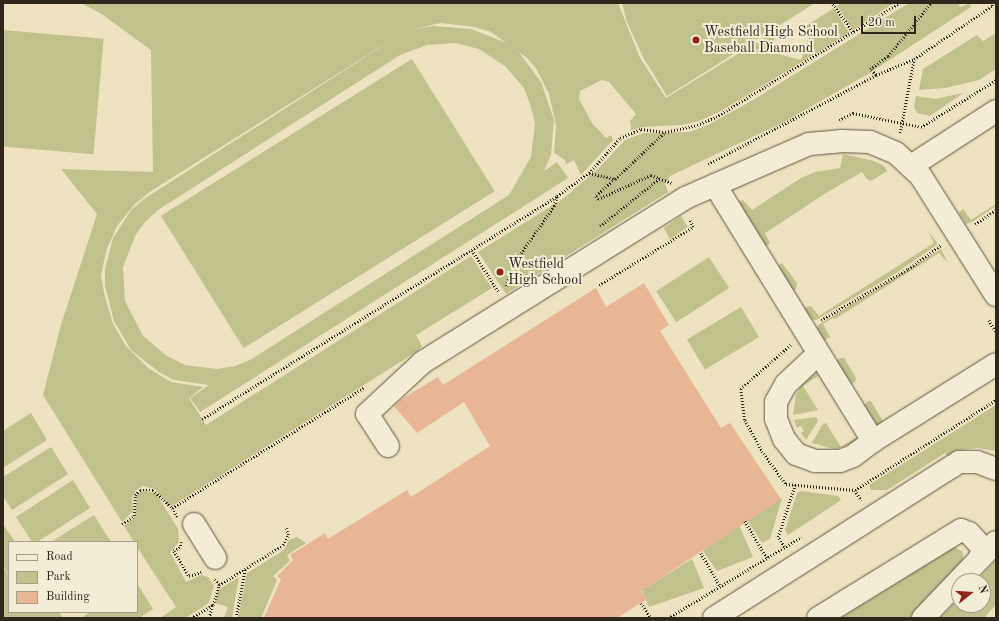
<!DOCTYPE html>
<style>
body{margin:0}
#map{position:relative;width:999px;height:621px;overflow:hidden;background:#ede3c0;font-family:"Old Standard TT",serif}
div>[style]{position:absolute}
.green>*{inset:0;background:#c0c18d;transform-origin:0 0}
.building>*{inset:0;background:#e8b596}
.path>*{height:2.5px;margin-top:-1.25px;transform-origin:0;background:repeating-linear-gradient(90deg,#30271c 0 1px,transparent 0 3px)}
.roads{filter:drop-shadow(0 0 1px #5f5645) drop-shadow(0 0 1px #5f5645)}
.minor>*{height:22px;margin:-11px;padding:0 11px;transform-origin:11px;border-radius:11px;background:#f3edd6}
.dots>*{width:11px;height:11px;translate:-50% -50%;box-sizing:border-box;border:2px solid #f3edd6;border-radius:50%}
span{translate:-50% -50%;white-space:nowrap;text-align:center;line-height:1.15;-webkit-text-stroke:4px #f3edd6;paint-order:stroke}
.poi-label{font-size:14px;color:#30271c}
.left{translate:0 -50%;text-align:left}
.frame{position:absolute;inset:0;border:4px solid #30271c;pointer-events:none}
.legend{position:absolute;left:8px;top:541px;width:130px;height:72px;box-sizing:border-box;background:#f3edd6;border:1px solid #a59e8c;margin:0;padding:5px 7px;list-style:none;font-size:12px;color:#30271c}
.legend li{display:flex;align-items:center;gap:8px;height:20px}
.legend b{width:20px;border:1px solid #a59e8c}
.north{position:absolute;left:951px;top:573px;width:40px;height:40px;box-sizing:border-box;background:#f3edd6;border:1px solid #a59e8c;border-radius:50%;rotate:73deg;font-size:11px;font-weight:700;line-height:16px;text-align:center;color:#30271c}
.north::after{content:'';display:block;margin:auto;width:14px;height:18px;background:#8f2418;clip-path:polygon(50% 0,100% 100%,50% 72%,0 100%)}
.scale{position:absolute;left:861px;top:16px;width:55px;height:18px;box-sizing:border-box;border:2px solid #30271c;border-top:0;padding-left:5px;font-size:12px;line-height:14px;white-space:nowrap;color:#30271c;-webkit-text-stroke:3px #f3edd6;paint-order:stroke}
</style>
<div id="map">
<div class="green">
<div style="clip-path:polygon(evenodd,81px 3px,618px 3px,640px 58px,666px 98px,778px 29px,770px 52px,801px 60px,809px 36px,800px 33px,803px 28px,834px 8px,849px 33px,721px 111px,699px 121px,682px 125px,643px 127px,631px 130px,630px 121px,636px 114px,609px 82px,602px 80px,580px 91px,579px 99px,592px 123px,606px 138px,611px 135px,613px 140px,581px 175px,574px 160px,566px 164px,565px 160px,554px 153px,556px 125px,549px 94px,536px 68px,527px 58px,491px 32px,475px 27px,441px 23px,414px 29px,433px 26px,471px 29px,504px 42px,518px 51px,541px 82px,554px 120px,551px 155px,544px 171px,557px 162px,568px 178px,200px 412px,190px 398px,209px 385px,174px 380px,159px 372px,131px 350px,114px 321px,105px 286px,105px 269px,113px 238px,131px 210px,144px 199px,401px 34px,151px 191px,135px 204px,117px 226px,106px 251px,101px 276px,104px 293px,113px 324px,126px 346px,148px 368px,171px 382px,203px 387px,189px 398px,206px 425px,471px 256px,492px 288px,416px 335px,422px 346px,416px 352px,172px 506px,168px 505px,155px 489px,143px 486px,136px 490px,132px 498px,133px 511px,122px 522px,43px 395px,61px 325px,97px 214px,61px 169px,153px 172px,151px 50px,100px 13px,81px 3px,455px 43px,479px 49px,505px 66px,524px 88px,530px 104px,535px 123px,531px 157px,509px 195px,250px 360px,235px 366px,217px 369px,185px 365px,167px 356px,143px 336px,125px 301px,123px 267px,136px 234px,146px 221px,158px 210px,400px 55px,427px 45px,455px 43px)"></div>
<div style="clip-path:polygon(622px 3px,815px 3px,667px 96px,643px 57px,627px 22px)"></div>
<div style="clip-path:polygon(841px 3px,894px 3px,853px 30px,837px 6px)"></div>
<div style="clip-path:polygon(909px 3px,958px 3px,960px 7px,970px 3px,971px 7px,868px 74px,784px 122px,670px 176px,665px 184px,668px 192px,506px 294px,478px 252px,564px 198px,598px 169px,625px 140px,644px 133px,689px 132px,708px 125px,753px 100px)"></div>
<div style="left:3px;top:30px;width:101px;height:116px;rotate:5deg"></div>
<div style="clip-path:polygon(996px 33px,996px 69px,979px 80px,945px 88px,919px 90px,923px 69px,977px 35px,983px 41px)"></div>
<div style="left:412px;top:59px;width:156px;height:296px;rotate:58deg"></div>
<div style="clip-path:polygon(963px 93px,930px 116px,917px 113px,914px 107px,916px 96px,935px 99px)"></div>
<div style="clip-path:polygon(843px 154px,874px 161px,884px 166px,887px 171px,871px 181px,867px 179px,862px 172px,826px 193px,765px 233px,770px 243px,765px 247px,737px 203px,739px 201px,743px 200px,752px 210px,801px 178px,815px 172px,840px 168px)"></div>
<div style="clip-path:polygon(996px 204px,996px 206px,972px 222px,966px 224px,959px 213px,963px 209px,971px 220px)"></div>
<div style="clip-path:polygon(681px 216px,688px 227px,670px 239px,664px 229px,665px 227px)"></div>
<div style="clip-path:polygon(928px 231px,938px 244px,898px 272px,816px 320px,808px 319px,804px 310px,807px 307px,811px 306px,819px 316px,934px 243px)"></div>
<div style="clip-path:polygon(941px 249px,948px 263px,939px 253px,835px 319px,833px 318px,823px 324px,830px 337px,822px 342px,816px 332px,818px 325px)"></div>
<div style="left:709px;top:257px;width:37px;height:63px;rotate:57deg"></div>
<div style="clip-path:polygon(782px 263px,797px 283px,796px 289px,792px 290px,777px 267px)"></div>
<div style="left:741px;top:307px;width:35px;height:63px;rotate:59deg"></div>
<div style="clip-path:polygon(840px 358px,844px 358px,856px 378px,855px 382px,851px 384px,836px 361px)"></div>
<div style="clip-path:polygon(817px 373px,818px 376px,803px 386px,818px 410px,793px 415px,796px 394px,804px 381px)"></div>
<div style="clip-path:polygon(868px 401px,871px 401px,884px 423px,877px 426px,863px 406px)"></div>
<div style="clip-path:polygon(996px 405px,996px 451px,978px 448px,960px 450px,948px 457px,945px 453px,887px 490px,871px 490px,869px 485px)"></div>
<div style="clip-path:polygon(31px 413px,47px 440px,3px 468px,3px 431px)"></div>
<div style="clip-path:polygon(816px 417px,818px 421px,806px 440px,801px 433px,804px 431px,801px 426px,797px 428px,794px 420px)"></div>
<div style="clip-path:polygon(826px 423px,841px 447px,855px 438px,858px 440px,840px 448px,834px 449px,812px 443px,822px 425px)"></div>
<div style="clip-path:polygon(51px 447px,68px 474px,12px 510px,3px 496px,3px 477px)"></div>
<div style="clip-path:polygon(73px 480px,90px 508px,37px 542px,32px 542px,16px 517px)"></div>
<div style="clip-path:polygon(142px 490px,156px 493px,178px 529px,179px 542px,170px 552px,186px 582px,201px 575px,208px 577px,214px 586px,209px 603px,185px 618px,160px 618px,176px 607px,137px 547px,137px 542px,134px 542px,124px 526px,135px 517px,137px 495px)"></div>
<div style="clip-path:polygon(801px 491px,838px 496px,841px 500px,788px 535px,785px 530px,797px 493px)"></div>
<div style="clip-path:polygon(782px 498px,770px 539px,762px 543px,747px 520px)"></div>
<div style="clip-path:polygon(94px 515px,111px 542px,51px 542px)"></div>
<div style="clip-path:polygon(3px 524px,15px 542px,9px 542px,9px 575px,3px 566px)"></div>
<div style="clip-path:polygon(739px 525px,753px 557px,717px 571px,703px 551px,707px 548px,706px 546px)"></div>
<div style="clip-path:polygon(297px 537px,306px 543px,287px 555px,290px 561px,273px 576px,277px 580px,261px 618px,238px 618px,247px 573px,284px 550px,289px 540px)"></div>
<div style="clip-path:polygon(954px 547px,963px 552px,963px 562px,909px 618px,841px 618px)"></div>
<div style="clip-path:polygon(692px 559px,704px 588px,649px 607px,642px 590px)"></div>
<div style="clip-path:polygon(996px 560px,996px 605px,984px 618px,940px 618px,959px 599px,959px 605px,983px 605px,983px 581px,976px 581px)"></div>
<div style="clip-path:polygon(3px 567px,9px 576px,9px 612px,59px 612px,63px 618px,3px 618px)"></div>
<div style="clip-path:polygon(239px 577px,232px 618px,224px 618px,228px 607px,215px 603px,218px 590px)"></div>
<div style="clip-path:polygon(137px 583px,153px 609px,139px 618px,81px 618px,90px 612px,137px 612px)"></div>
</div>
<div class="building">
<div style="clip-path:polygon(644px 283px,669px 325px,660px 331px,721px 428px,730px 423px,781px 499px,641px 591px,647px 599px,617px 618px,264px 618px,281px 579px,277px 576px,293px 560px,290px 555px,325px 533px,328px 539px,407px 490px,411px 497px,490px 446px,464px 402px,417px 433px,394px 406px,402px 399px,438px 377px,443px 385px,596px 288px,606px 307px)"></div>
</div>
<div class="path">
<div style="left:833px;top:4px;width:36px;rotate:54deg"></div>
<div style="left:876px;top:75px;width:8px;rotate:-135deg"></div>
<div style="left:870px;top:69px;width:22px;rotate:-36deg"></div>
<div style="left:888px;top:56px;width:68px;rotate:-50.9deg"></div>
<div style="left:839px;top:120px;width:16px;rotate:-27deg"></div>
<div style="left:853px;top:113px;width:69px;rotate:11.6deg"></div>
<div style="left:921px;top:127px;width:89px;rotate:-32.1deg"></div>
<div style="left:900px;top:133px;width:75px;rotate:-79.3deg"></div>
<div style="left:914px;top:59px;width:94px;rotate:-34.2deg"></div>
<div style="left:992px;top:6px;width:3px;rotate:-90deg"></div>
<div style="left:708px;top:164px;width:190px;rotate:-27.9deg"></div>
<div style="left:876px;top:75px;width:41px;rotate:-22.8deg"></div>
<div style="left:589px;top:173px;width:47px;rotate:-48.5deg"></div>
<div style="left:620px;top:138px;width:23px;rotate:-23deg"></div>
<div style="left:641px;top:129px;width:24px;rotate:7deg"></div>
<div style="left:665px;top:132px;width:33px;rotate:-12deg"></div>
<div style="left:697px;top:125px;width:21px;rotate:-23deg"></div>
<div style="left:716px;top:117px;width:216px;rotate:-31.9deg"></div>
<div style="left:615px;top:179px;width:67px;rotate:-43.2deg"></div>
<div style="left:975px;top:224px;width:25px;rotate:-34deg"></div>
<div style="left:600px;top:226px;width:77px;rotate:-38.7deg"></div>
<div style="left:472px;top:250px;width:49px;rotate:57.6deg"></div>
<div style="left:599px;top:285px;width:110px;rotate:-31.7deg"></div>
<div style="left:693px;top:227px;width:9px;rotate:-117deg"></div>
<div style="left:506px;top:286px;width:24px;rotate:-71deg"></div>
<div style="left:514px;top:263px;width:70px;rotate:-54.9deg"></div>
<div style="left:554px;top:206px;width:10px;rotate:-73deg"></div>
<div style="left:557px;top:196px;width:39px;rotate:-36deg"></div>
<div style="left:589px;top:173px;width:27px;rotate:13deg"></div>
<div style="left:615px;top:179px;width:25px;rotate:138deg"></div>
<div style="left:596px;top:196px;width:4px;rotate:56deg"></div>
<div style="left:598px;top:199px;width:58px;rotate:-24.4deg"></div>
<div style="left:651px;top:175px;width:22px;rotate:21deg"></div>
<div style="left:821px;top:320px;width:101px;rotate:-30.4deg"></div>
<div style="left:908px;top:269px;width:41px;rotate:-36deg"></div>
<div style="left:989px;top:320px;width:14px;rotate:60deg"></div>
<div style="left:791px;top:345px;width:67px;rotate:138.7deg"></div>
<div style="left:741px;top:389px;width:31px;rotate:83deg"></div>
<div style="left:745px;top:420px;width:35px;rotate:61deg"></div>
<div style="left:762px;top:451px;width:41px;rotate:54deg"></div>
<div style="left:786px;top:484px;width:69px;rotate:5deg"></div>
<div style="left:855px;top:490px;width:167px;rotate:-32.6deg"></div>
<div style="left:202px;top:419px;width:419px;rotate:-32.1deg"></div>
<div style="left:855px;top:490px;width:12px;rotate:59deg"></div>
<div style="left:177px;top:517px;width:10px;rotate:-119deg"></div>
<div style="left:172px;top:508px;width:226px;rotate:-32.1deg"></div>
<div style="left:745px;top:521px;width:43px;rotate:59.3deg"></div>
<div style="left:122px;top:524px;width:14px;rotate:-34deg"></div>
<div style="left:134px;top:516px;width:21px;rotate:-87deg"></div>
<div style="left:135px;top:495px;width:7px;rotate:-45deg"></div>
<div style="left:140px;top:490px;width:13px"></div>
<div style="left:153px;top:490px;width:26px;rotate:43deg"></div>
<div style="left:182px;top:542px;width:6px;rotate:108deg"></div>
<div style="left:180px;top:548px;width:7px;rotate:153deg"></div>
<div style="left:174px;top:551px;width:29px;rotate:59deg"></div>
<div style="left:189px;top:576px;width:13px;rotate:-18deg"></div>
<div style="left:784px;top:547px;width:12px;rotate:-121deg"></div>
<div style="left:778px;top:537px;width:55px;rotate:-71.9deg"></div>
<div style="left:701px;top:553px;width:38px;rotate:60deg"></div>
<div style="left:219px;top:585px;width:75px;rotate:-32deg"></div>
<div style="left:283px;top:545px;width:11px;rotate:-63deg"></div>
<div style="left:288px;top:535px;width:7px;rotate:-106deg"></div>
<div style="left:641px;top:603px;width:18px;rotate:56deg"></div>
<div style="left:191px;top:618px;width:26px;rotate:-31deg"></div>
<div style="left:213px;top:605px;width:21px;rotate:-73deg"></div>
<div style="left:219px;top:585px;width:9px;rotate:-131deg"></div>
<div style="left:209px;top:618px;width:13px;rotate:-77deg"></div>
<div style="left:236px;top:618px;width:50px;rotate:-79.6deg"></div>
<div style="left:668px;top:618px;width:156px;rotate:-31.3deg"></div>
</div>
<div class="roads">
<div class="minor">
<div style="left:911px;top:166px;width:101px;rotate:-32.9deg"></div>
<div style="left:715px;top:185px;width:301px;rotate:58.3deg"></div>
<div style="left:873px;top:441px;width:145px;rotate:-32deg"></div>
<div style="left:818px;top:354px;width:44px;rotate:136.8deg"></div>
<div style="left:786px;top:384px;width:21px;rotate:119deg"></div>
<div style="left:776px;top:402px;width:17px;rotate:90deg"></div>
<div style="left:776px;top:419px;width:22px;rotate:68deg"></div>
<div style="left:784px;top:439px;width:19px;rotate:51deg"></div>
<div style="left:796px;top:454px;width:20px;rotate:20deg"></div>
<div style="left:815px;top:461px;width:25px"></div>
<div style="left:840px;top:461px;width:14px;rotate:-21deg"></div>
<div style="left:853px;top:456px;width:25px;rotate:-37deg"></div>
<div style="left:388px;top:446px;width:38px;rotate:-123deg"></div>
<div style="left:367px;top:414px;width:76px;rotate:-42.9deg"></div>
<div style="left:423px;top:362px;width:309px;rotate:-32deg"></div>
<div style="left:685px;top:198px;width:135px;rotate:-23.5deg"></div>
<div style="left:809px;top:144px;width:32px;rotate:-5deg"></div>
<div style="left:841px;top:141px;width:29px;rotate:2deg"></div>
<div style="left:870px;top:142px;width:28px;rotate:23deg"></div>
<div style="left:896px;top:153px;width:33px;rotate:43deg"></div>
<div style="left:920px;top:175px;width:142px;rotate:57.7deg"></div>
<div style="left:194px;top:524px;width:40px;rotate:58deg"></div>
<div style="left:714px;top:618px;width:283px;rotate:-32.5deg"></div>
<div style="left:953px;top:466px;width:7px;rotate:-34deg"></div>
<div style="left:959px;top:462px;width:18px"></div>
<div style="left:977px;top:462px;width:20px;rotate:20deg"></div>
<div style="left:818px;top:618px;width:168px;rotate:-31.6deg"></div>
<div style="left:961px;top:530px;width:9px;rotate:21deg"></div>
<div style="left:969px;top:533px;width:16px;rotate:47deg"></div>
<div style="left:980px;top:545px;width:7px;rotate:63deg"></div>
<div style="left:983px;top:551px;width:9px;rotate:117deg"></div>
<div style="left:923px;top:618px;width:105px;rotate:-46.2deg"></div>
</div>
</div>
<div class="dots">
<div style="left:696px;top:40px;background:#8f2418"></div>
<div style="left:500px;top:272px;background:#8f2418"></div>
</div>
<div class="poi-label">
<span class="left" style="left:704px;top:40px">Westfield High School<br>Baseball Diamond</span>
<span class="left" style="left:508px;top:272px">Westfield<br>High School</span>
</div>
<div class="frame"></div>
<ul class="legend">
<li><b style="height:5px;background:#f3edd6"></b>Road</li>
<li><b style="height:11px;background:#c0c18d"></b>Park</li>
<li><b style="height:11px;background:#e8b596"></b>Building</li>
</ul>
<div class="north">N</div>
<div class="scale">20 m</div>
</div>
